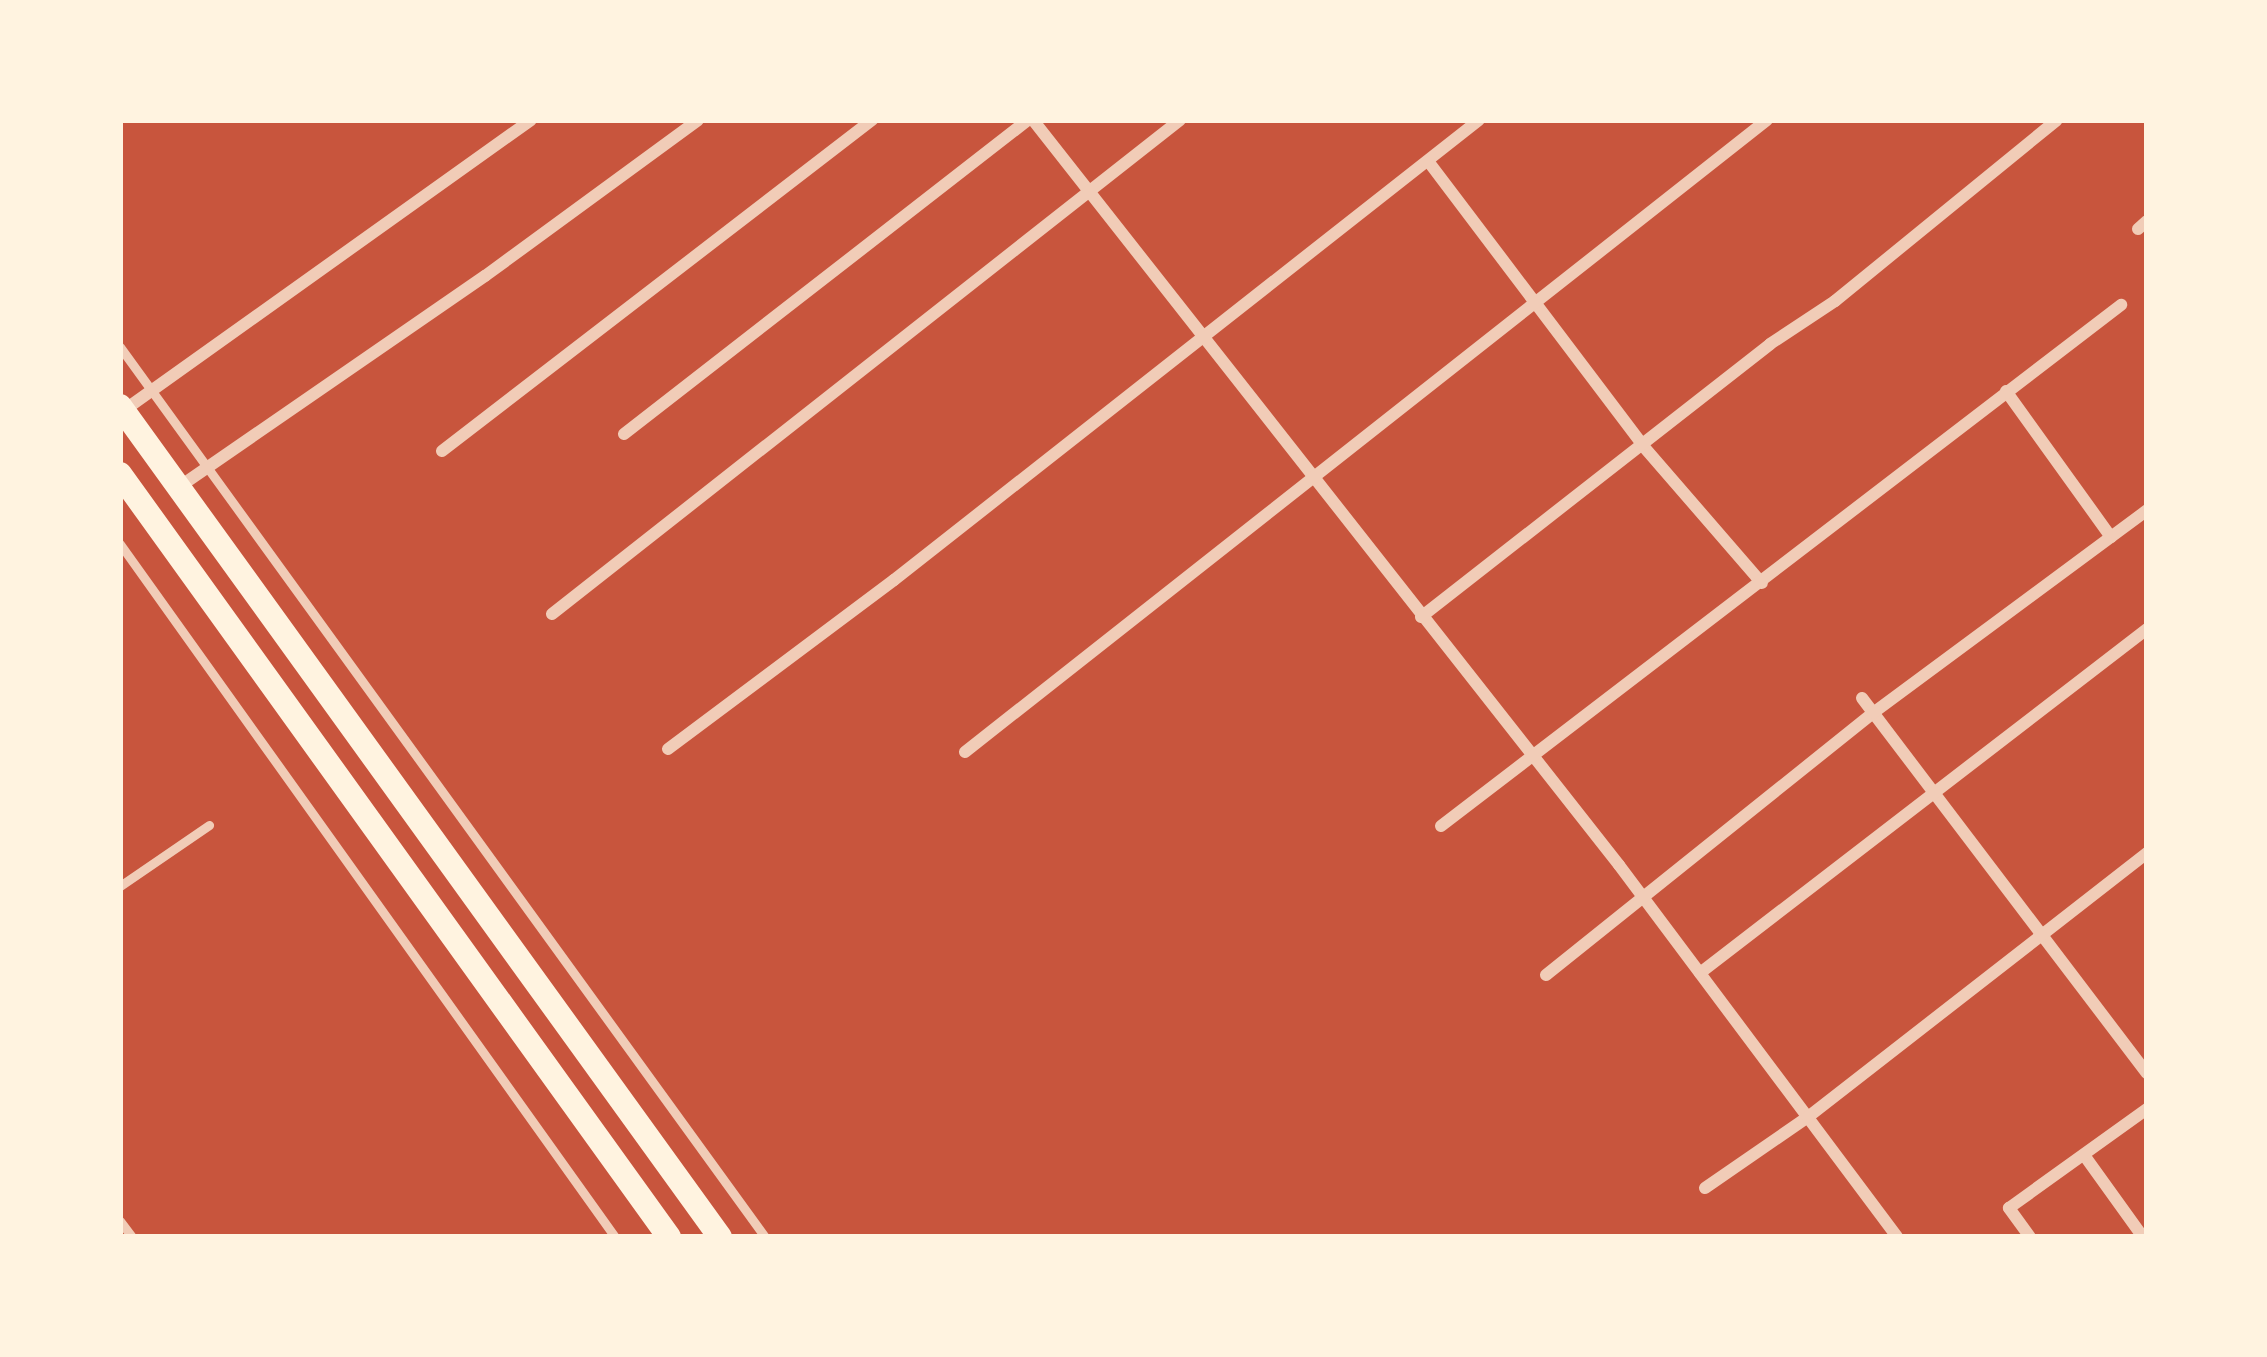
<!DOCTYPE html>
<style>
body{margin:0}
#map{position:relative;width:2267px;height:1357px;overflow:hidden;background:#c8553d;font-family:"PT Sans Narrow",sans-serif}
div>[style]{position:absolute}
.service>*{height:9px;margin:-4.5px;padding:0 4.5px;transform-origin:4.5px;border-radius:4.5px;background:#f1ccb7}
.minor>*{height:12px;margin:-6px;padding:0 6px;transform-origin:6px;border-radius:6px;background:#f1ccb7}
.secondary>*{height:24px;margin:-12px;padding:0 12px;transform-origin:12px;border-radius:12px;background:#fff3e0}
span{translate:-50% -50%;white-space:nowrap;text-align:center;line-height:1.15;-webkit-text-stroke:9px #fff3e0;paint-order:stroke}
.frame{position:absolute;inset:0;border:123px solid #fff3e0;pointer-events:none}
</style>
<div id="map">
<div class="service">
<div style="left:120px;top:347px;width:1099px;rotate:54.07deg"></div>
<div style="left:120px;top:544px;width:852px;rotate:54.46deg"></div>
<div style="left:120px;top:886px;width:108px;rotate:-34.4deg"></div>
<div style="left:120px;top:1221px;width:20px;rotate:53deg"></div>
</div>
<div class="minor">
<div style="left:1033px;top:120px;width:948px;rotate:51.81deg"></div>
<div style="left:1619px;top:865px;width:464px;rotate:53.2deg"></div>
<div style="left:1428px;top:161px;width:358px;rotate:52.9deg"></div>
<div style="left:1644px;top:447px;width:180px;rotate:49.1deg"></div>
<div style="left:2138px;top:229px;width:12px;rotate:-42deg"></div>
<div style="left:2006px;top:391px;width:180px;rotate:54.3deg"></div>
<div style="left:123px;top:411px;width:501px;rotate:-35.5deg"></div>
<div style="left:624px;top:434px;width:512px;rotate:-37.86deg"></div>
<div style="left:442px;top:451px;width:543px;rotate:-37.59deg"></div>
<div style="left:179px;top:487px;width:372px;rotate:-34.6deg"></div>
<div style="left:485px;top:276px;width:264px;rotate:-36.2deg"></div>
<div style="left:552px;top:614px;width:799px;rotate:-38.19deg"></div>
<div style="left:1421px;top:617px;width:443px;rotate:-38deg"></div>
<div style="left:1770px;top:344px;width:78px;rotate:-33.5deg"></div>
<div style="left:1835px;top:301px;width:286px;rotate:-39.2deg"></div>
<div style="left:1862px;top:698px;width:471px;rotate:52.8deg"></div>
<div style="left:668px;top:749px;width:282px;rotate:-36.8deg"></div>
<div style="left:894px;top:580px;width:744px;rotate:-38.18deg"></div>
<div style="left:965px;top:752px;width:1021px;rotate:-38.24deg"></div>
<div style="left:1441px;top:826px;width:857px;rotate:-37.46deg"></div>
<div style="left:1700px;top:973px;width:564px;rotate:-37.58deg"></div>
<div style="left:1546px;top:975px;width:419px;rotate:-38.7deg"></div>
<div style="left:1873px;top:713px;width:341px;rotate:-36.5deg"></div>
<div style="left:2084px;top:1155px;width:101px;rotate:54.3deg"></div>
<div style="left:1705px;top:1188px;width:125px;rotate:-34.6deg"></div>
<div style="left:1808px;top:1117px;width:430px;rotate:-37.9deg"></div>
<div style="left:2030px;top:1237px;width:36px;rotate:-126deg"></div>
<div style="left:2009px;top:1208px;width:170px;rotate:-35.7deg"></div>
</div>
<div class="secondary">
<div style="left:120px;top:406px;width:1025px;rotate:54.17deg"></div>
<div style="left:120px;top:474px;width:940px;rotate:54.26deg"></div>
</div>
<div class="frame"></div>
</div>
